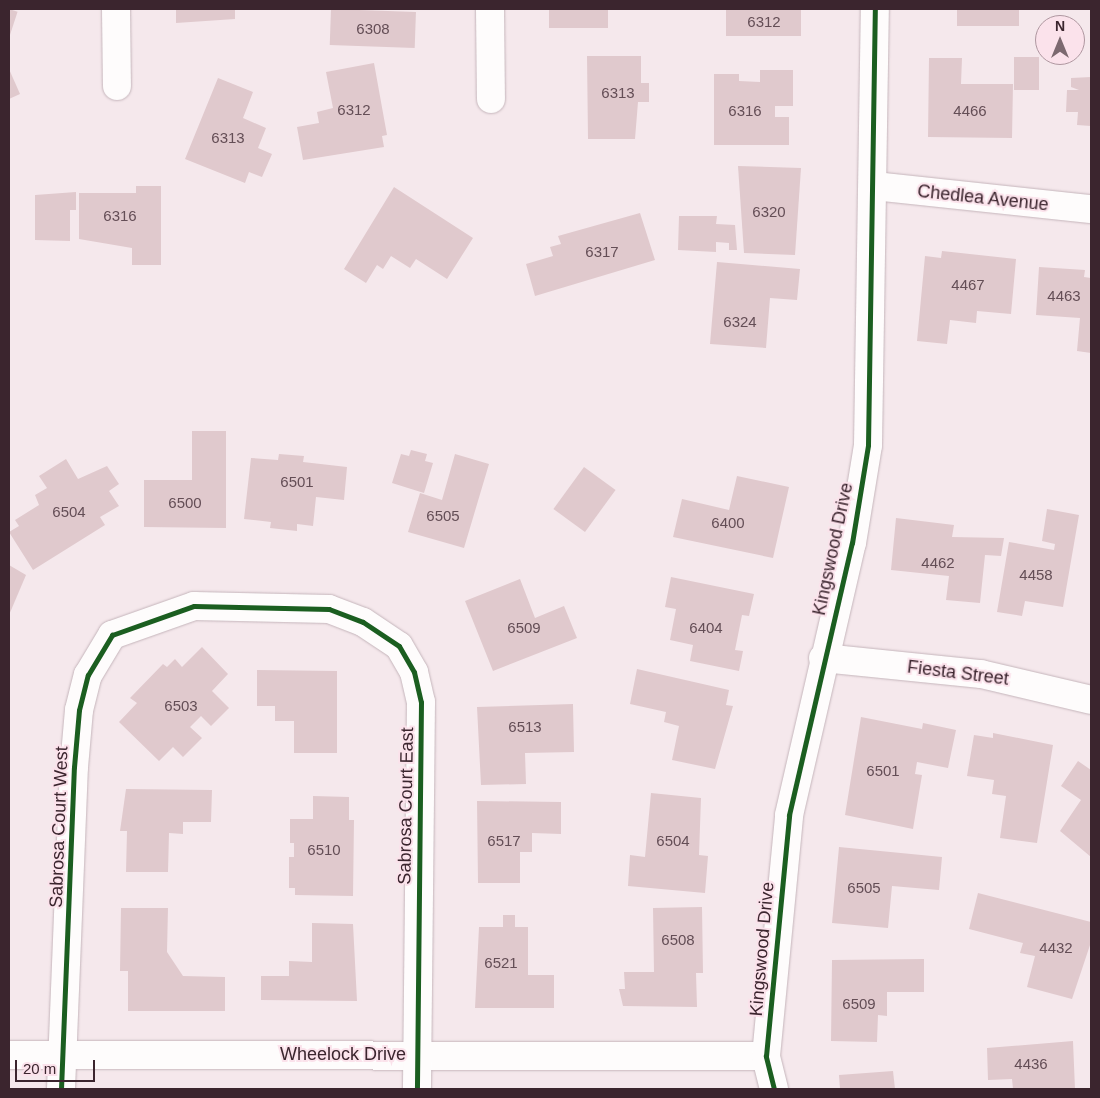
<!DOCTYPE html>
<style>
body{margin:0}
#map{position:relative;width:1100px;height:1098px;overflow:hidden;background:#f5e8ec;font-family:Arial,sans-serif}
div>[style]{position:absolute}
.building>*{inset:0;background:#e0c9cd;transform-origin:0 0}
.roads{filter:drop-shadow(0 0 1px #c5b5bb) drop-shadow(0 0 1px #c5b5bb)}
.minor>*{height:28px;margin:-14px;padding:0 14px;transform-origin:14px;border-radius:14px;background:#fefcfc}
.cycleway>*{height:5px;margin:-2.5px;padding:0 2.5px;transform-origin:2.5px;border-radius:2.5px;background:#1b5e20}
span{translate:-50% -50%;white-space:nowrap;text-align:center;line-height:1.15;-webkit-text-stroke:4px #fbe2eb;paint-order:stroke}
.number-label{font-size:15px;color:#644e56}
.number-label span{-webkit-text-stroke-width:0}
.street-label{font-size:18px;color:#3b252e}
.frame{position:absolute;inset:0;border:10px solid #3b252e;pointer-events:none}
.north{position:absolute;left:1035px;top:15px;width:50px;height:50px;box-sizing:border-box;background:#fbe2eb;border:1px solid #ae969f;border-radius:50%;rotate:0deg;font-size:14px;font-weight:700;line-height:20px;text-align:center;color:#3b252e}
.north::after{content:'';display:block;margin:auto;width:18px;height:22px;background:#7c6970;clip-path:polygon(50% 0,100% 100%,50% 72%,0 100%)}
.scale{position:absolute;left:15px;top:1060px;width:80px;height:22px;box-sizing:border-box;border:2px solid #3b252e;border-top:0;padding-left:6px;font-size:15px;line-height:18px;white-space:nowrap;color:#3b252e;-webkit-text-stroke:4px #fbe2eb;paint-order:stroke}
</style>
<div id="map">
<div class="building">
<div style="left:9px;top:9px;width:9px;height:29px;rotate:18deg"></div>
<div style="clip-path:polygon(176px 9px,235px 9px,235px 19px,176px 23px)"></div>
<div style="left:331px;top:9px;width:85px;height:36px;rotate:2deg"></div>
<div style="left:549px;top:9px;width:59px;height:19px"></div>
<div style="left:726px;top:9px;width:75px;height:27px"></div>
<div style="left:957px;top:9px;width:62px;height:17px"></div>
<div style="clip-path:polygon(587px 56px,641px 56px,641px 83px,649px 83px,649px 102px,638px 102px,635px 139px,588px 139px)"></div>
<div style="left:1014px;top:57px;width:25px;height:33px"></div>
<div style="clip-path:polygon(929px 58px,962px 58px,961px 84px,1013px 84px,1012px 138px,928px 137px)"></div>
<div style="clip-path:polygon(374px 63px,387px 135px,382px 136px,384px 147px,303px 160px,297px 127px,319px 123px,317px 112px,333px 108px,326px 72px)"></div>
<div style="clip-path:polygon(9px 69px,20px 94px,9px 99px)"></div>
<div style="clip-path:polygon(760px 70px,793px 70px,793px 106px,775px 106px,775px 117px,789px 117px,789px 145px,714px 145px,714px 74px,739px 74px,739px 81px,760px 82px)"></div>
<div style="clip-path:polygon(1091px 77px,1091px 126px,1077px 125px,1078px 112px,1066px 112px,1067px 90px,1079px 90px,1071px 87px,1071px 78px)"></div>
<div style="clip-path:polygon(218px 78px,253px 92px,243px 118px,266px 128px,258px 148px,272px 154px,262px 177px,249px 172px,245px 183px,185px 159px)"></div>
<div style="clip-path:polygon(738px 166px,801px 168px,795px 255px,744px 253px)"></div>
<div style="clip-path:polygon(136px 186px,161px 186px,161px 265px,132px 265px,132px 248px,79px 239px,79px 193px,136px 193px)"></div>
<div style="clip-path:polygon(394px 187px,473px 238px,447px 279px,416px 259px,410px 268px,391px 256px,383px 269px,377px 265px,366px 283px,344px 269px)"></div>
<div style="clip-path:polygon(76px 192px,76px 210px,70px 210px,70px 241px,35px 240px,35px 195px)"></div>
<div style="clip-path:polygon(640px 213px,655px 260px,535px 296px,526px 264px,553px 256px,550px 247px,561px 244px,558px 236px)"></div>
<div style="clip-path:polygon(679px 216px,717px 216px,716px 224px,735px 225px,737px 250px,729px 250px,729px 243px,716px 242px,716px 252px,678px 250px)"></div>
<div style="clip-path:polygon(942px 251px,1016px 259px,1011px 314px,977px 311px,976px 323px,950px 320px,947px 344px,917px 341px,925px 256px,941px 258px)"></div>
<div style="clip-path:polygon(717px 262px,800px 269px,797px 300px,770px 298px,766px 348px,710px 344px)"></div>
<div style="clip-path:polygon(1039px 267px,1085px 270px,1084px 277px,1091px 278px,1091px 353px,1077px 351px,1080px 318px,1036px 315px)"></div>
<div style="clip-path:polygon(192px 431px,226px 431px,226px 528px,144px 527px,144px 480px,192px 480px)"></div>
<div style="clip-path:polygon(411px 450px,427px 454px,425px 461px,433px 463px,424px 493px,392px 483px,401px 454px,409px 456px)"></div>
<div style="clip-path:polygon(279px 454px,304px 456px,303px 462px,347px 467px,344px 500px,316px 497px,313px 526px,297px 524px,297px 531px,270px 528px,271px 522px,244px 519px,251px 458px,278px 460px)"></div>
<div style="clip-path:polygon(455px 454px,489px 464px,464px 548px,408px 532px,420px 493px,442px 500px)"></div>
<div style="clip-path:polygon(66px 459px,78px 479px,107px 466px,119px 484px,109px 491px,119px 506px,100px 517px,105px 525px,33px 570px,9px 532px,19px 526px,15px 520px,39px 505px,35px 495px,47px 488px,39px 476px)"></div>
<div style="left:584px;top:467px;width:39px;height:52px;rotate:36deg"></div>
<div style="clip-path:polygon(737px 476px,789px 487px,773px 558px,673px 537px,682px 499px,729px 510px)"></div>
<div style="clip-path:polygon(1047px 509px,1079px 515px,1063px 607px,1025px 601px,1022px 616px,997px 612px,1009px 542px,1054px 550px,1055px 544px,1042px 541px)"></div>
<div style="clip-path:polygon(896px 518px,954px 525px,952px 537px,1004px 538px,1001px 556px,985px 555px,980px 603px,946px 600px,949px 576px,891px 570px)"></div>
<div style="clip-path:polygon(9px 565px,26px 575px,9px 615px)"></div>
<div style="clip-path:polygon(671px 577px,754px 594px,749px 616px,742px 615px,735px 650px,743px 651px,739px 671px,690px 661px,693px 645px,670px 640px,676px 609px,665px 607px)"></div>
<div style="clip-path:polygon(520px 579px,535px 618px,564px 606px,577px 638px,493px 671px,465px 601px)"></div>
<div style="clip-path:polygon(202px 647px,228px 674px,212px 691px,229px 708px,211px 726px,201px 716px,190px 727px,202px 738px,183px 757px,173px 747px,159px 761px,119px 722px,137px 703px,130px 698px,163px 664px,167px 667px,175px 659px,182px 667px)"></div>
<div style="clip-path:polygon(637px 669px,729px 690px,726px 705px,733px 706px,715px 769px,672px 760px,679px 726px,664px 722px,666px 712px,630px 704px)"></div>
<div style="clip-path:polygon(257px 670px,337px 671px,337px 753px,294px 753px,294px 721px,275px 721px,275px 706px,257px 706px)"></div>
<div style="clip-path:polygon(573px 704px,574px 752px,525px 753px,526px 784px,481px 785px,477px 707px)"></div>
<div style="clip-path:polygon(861px 717px,922px 729px,923px 723px,956px 730px,948px 768px,917px 762px,915px 774px,922px 775px,913px 829px,845px 815px)"></div>
<div style="clip-path:polygon(993px 733px,1053px 745px,1037px 843px,1000px 838px,1006px 796px,992px 794px,994px 780px,967px 776px,974px 735px,993px 738px)"></div>
<div style="clip-path:polygon(1078px 761px,1091px 770px,1091px 857px,1060px 831px,1081px 800px,1061px 786px)"></div>
<div style="clip-path:polygon(126px 789px,212px 790px,211px 822px,183px 822px,183px 834px,169px 833px,168px 872px,126px 872px,127px 831px,120px 831px)"></div>
<div style="clip-path:polygon(651px 793px,701px 798px,699px 855px,708px 856px,705px 893px,628px 886px,630px 855px,645px 857px)"></div>
<div style="clip-path:polygon(313px 796px,349px 797px,349px 820px,354px 820px,353px 896px,295px 895px,295px 888px,289px 888px,289px 857px,294px 857px,294px 843px,290px 843px,290px 819px,313px 819px)"></div>
<div style="clip-path:polygon(477px 801px,561px 802px,561px 834px,532px 833px,532px 852px,520px 852px,520px 883px,478px 883px)"></div>
<div style="clip-path:polygon(839px 847px,942px 857px,939px 890px,892px 886px,888px 928px,832px 923px)"></div>
<div style="clip-path:polygon(978px 893px,1091px 922px,1091px 942px,1072px 999px,1027px 987px,1035px 956px,1020px 953px,1023px 943px,969px 929px)"></div>
<div style="clip-path:polygon(702px 907px,703px 973px,696px 973px,697px 1007px,623px 1006px,619px 989px,625px 989px,624px 972px,654px 972px,653px 908px)"></div>
<div style="clip-path:polygon(121px 908px,168px 908px,167px 952px,183px 976px,225px 977px,225px 1011px,128px 1011px,128px 971px,120px 971px)"></div>
<div style="clip-path:polygon(503px 915px,515px 915px,515px 927px,528px 927px,528px 975px,554px 975px,554px 1008px,475px 1008px,479px 927px,503px 927px)"></div>
<div style="clip-path:polygon(312px 923px,353px 924px,357px 1001px,261px 1000px,261px 976px,289px 976px,289px 961px,312px 962px)"></div>
<div style="clip-path:polygon(924px 959px,924px 992px,887px 992px,887px 1016px,878px 1015px,877px 1042px,831px 1041px,832px 960px)"></div>
<div style="clip-path:polygon(1073px 1041px,1075px 1089px,1013px 1089px,1012px 1079px,988px 1080px,987px 1048px)"></div>
<div style="clip-path:polygon(893px 1071px,895px 1089px,840px 1089px,839px 1075px)"></div>
</div>
<div class="roads">
<div class="minor">
<div style="left:116px;top:9px;width:77px;rotate:89.3deg"></div>
<div style="left:490px;top:9px;width:90px;rotate:89.4deg"></div>
<div style="left:874px;top:186px;width:218px;rotate:6.1deg"></div>
<div style="left:823px;top:658px;width:159px;rotate:5.8deg"></div>
<div style="left:981px;top:674px;width:113px;rotate:13.3deg"></div>
<div style="left:9px;top:1055px;width:757px;rotate:0.08deg"></div>
<div style="left:61px;top:1089px;width:322px;rotate:-87.7deg"></div>
<div style="left:74px;top:767px;width:57px;rotate:-85deg"></div>
<div style="left:79px;top:710px;width:36px;rotate:-76deg"></div>
<div style="left:88px;top:675px;width:47px;rotate:-59deg"></div>
<div style="left:112px;top:635px;width:87px;rotate:-19.5deg"></div>
<div style="left:194px;top:606px;width:135px;rotate:1.3deg"></div>
<div style="left:329px;top:609px;width:36px;rotate:21deg"></div>
<div style="left:363px;top:622px;width:43px;rotate:33.7deg"></div>
<div style="left:399px;top:646px;width:30px;rotate:60deg"></div>
<div style="left:414px;top:672px;width:31px;rotate:77deg"></div>
<div style="left:421px;top:702px;width:387px;rotate:90.6deg"></div>
<div style="left:774px;top:1089px;width:34px;rotate:-104deg"></div>
<div style="left:766px;top:1056px;width:242px;rotate:-84.5deg"></div>
<div style="left:789px;top:815px;width:279px;rotate:-77deg"></div>
<div style="left:852px;top:543px;width:99px;rotate:-80.7deg"></div>
<div style="left:868px;top:445px;width:436px;rotate:-89.1deg"></div>
</div>
</div>
<div class="cycleway">
<div style="left:61px;top:1089px;width:322px;rotate:-87.7deg"></div>
<div style="left:74px;top:767px;width:57px;rotate:-85deg"></div>
<div style="left:79px;top:710px;width:36px;rotate:-76deg"></div>
<div style="left:88px;top:675px;width:47px;rotate:-59deg"></div>
<div style="left:112px;top:635px;width:87px;rotate:-19.5deg"></div>
<div style="left:194px;top:606px;width:135px;rotate:1.3deg"></div>
<div style="left:329px;top:609px;width:36px;rotate:21deg"></div>
<div style="left:363px;top:622px;width:43px;rotate:33.7deg"></div>
<div style="left:399px;top:646px;width:30px;rotate:60deg"></div>
<div style="left:414px;top:672px;width:31px;rotate:77deg"></div>
<div style="left:421px;top:702px;width:387px;rotate:90.6deg"></div>
<div style="left:774px;top:1089px;width:34px;rotate:-104deg"></div>
<div style="left:766px;top:1056px;width:242px;rotate:-84.5deg"></div>
<div style="left:789px;top:815px;width:279px;rotate:-77deg"></div>
<div style="left:852px;top:543px;width:99px;rotate:-80.7deg"></div>
<div style="left:868px;top:445px;width:436px;rotate:-89.1deg"></div>
</div>
<div class="number-label">
<span style="left:764px;top:22px">6312</span>
<span style="left:373px;top:29px">6308</span>
<span style="left:618px;top:93px">6313</span>
<span style="left:354px;top:110px">6312</span>
<span style="left:745px;top:111px">6316</span>
<span style="left:970px;top:111px">4466</span>
<span style="left:228px;top:138px">6313</span>
<span style="left:769px;top:212px">6320</span>
<span style="left:120px;top:216px">6316</span>
<span style="left:602px;top:252px">6317</span>
<span style="left:968px;top:285px">4467</span>
<span style="left:1064px;top:296px">4463</span>
<span style="left:740px;top:322px">6324</span>
<span style="left:297px;top:482px">6501</span>
<span style="left:185px;top:503px">6500</span>
<span style="left:69px;top:512px">6504</span>
<span style="left:443px;top:516px">6505</span>
<span style="left:728px;top:523px">6400</span>
<span style="left:938px;top:563px">4462</span>
<span style="left:1036px;top:575px">4458</span>
<span style="left:524px;top:628px">6509</span>
<span style="left:706px;top:628px">6404</span>
<span style="left:181px;top:706px">6503</span>
<span style="left:525px;top:727px">6513</span>
<span style="left:883px;top:771px">6501</span>
<span style="left:504px;top:841px">6517</span>
<span style="left:673px;top:841px">6504</span>
<span style="left:324px;top:850px">6510</span>
<span style="left:864px;top:888px">6505</span>
<span style="left:678px;top:940px">6508</span>
<span style="left:1056px;top:948px">4432</span>
<span style="left:501px;top:963px">6521</span>
<span style="left:859px;top:1004px">6509</span>
<span style="left:1031px;top:1064px">4436</span>
</div>
<div class="street-label">
<span style="left:983px;top:198px;rotate:6deg">Chedlea Avenue</span>
<span style="left:833px;top:549px;rotate:-78deg">Kingswood Drive</span>
<span style="left:958px;top:673px;rotate:7deg">Fiesta Street</span>
<span style="left:406px;top:806px;rotate:-89deg">Sabrosa Court East</span>
<span style="left:59px;top:827px;rotate:-88deg">Sabrosa Court West</span>
<span style="left:762px;top:949px;rotate:-85deg">Kingswood Drive</span>
<span style="left:343px;top:1054px">Wheelock Drive</span>
</div>
<div class="frame"></div>
<div class="north">N</div>
<div class="scale">20 m</div>
</div>
